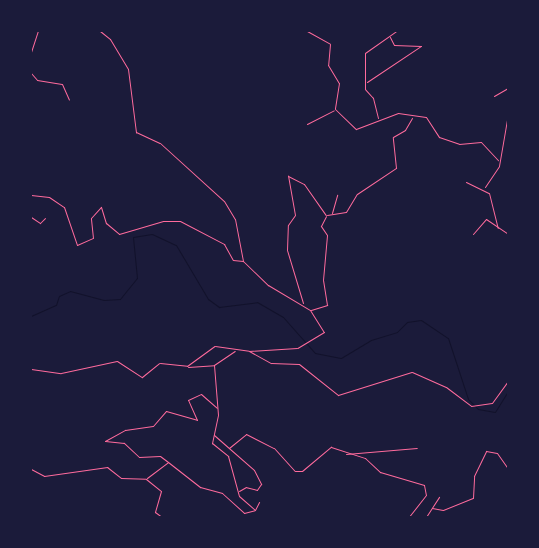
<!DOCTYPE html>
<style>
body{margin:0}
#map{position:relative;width:539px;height:548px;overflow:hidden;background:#1b1b3a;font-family:Rubik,sans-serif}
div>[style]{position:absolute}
.stream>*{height:1px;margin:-0.5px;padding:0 0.5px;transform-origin:0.5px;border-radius:0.5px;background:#12122b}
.minor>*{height:1px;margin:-0.5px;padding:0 0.5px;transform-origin:0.5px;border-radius:0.5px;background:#ff6b9d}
.tertiary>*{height:1px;margin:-0.5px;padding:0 0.5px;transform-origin:0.5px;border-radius:0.5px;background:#ff6b9d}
span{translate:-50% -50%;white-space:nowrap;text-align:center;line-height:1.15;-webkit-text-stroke:4px #1b1b3a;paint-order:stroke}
.frame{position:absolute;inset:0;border:32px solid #1b1b3a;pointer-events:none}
</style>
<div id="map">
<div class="stream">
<div style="left:31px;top:316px;width:27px;rotate:-24deg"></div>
<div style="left:56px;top:305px;width:9px;rotate:-72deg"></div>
<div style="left:59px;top:296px;width:12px;rotate:-24deg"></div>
<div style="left:70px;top:291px;width:35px;rotate:15deg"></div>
<div style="left:104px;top:300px;width:16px;rotate:-4deg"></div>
<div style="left:120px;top:299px;width:27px;rotate:-51deg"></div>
<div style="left:137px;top:278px;width:41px;rotate:-95.6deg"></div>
<div style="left:133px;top:237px;width:19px;rotate:-9deg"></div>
<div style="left:152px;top:234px;width:26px;rotate:25deg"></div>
<div style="left:176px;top:245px;width:63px;rotate:59.3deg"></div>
<div style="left:208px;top:299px;width:14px;rotate:36deg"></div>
<div style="left:219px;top:307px;width:38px;rotate:-7deg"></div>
<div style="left:257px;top:302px;width:30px;rotate:30deg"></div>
<div style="left:283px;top:317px;width:48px;rotate:48.4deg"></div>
<div style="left:315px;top:353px;width:26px;rotate:11deg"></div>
<div style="left:341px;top:358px;width:35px;rotate:-31deg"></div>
<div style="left:371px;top:340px;width:27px;rotate:-17deg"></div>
<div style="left:397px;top:332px;width:14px;rotate:-45deg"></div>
<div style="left:407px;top:322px;width:14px;rotate:-8deg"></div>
<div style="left:421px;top:320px;width:32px;rotate:34deg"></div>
<div style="left:448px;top:338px;width:64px;rotate:71.8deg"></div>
<div style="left:468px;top:399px;width:14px;rotate:45deg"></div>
<div style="left:478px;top:409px;width:17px;rotate:10deg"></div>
<div style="left:495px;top:412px;width:25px;rotate:-58deg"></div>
</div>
<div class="minor">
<div style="left:100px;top:31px;width:13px;rotate:39deg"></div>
<div style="left:110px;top:39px;width:35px;rotate:59deg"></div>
<div style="left:128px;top:69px;width:64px;rotate:82.8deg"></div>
<div style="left:136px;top:132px;width:26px;rotate:25deg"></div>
<div style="left:160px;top:143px;width:86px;rotate:42.2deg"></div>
<div style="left:224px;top:201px;width:21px;rotate:59deg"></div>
<div style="left:235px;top:219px;width:43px;rotate:79.2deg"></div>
<div style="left:243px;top:261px;width:35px;rotate:44deg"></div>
<div style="left:268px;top:285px;width:49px;rotate:30.8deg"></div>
<div style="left:310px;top:310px;width:26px;rotate:58deg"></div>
<div style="left:324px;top:332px;width:31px;rotate:149deg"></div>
<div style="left:297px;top:348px;width:48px;rotate:176.4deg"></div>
<div style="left:307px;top:31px;width:26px;rotate:29deg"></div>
<div style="left:330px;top:44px;width:21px;rotate:95deg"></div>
<div style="left:328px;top:65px;width:21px;rotate:59deg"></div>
<div style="left:339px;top:83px;width:26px;rotate:99deg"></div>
<div style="left:335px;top:109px;width:29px;rotate:44deg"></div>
<div style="left:356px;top:129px;width:45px;rotate:-20.9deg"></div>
<div style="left:398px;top:113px;width:28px;rotate:8deg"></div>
<div style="left:426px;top:117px;width:24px;rotate:57deg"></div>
<div style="left:439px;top:137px;width:21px;rotate:19deg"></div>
<div style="left:459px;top:144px;width:22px;rotate:-5deg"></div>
<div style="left:481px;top:142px;width:25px;rotate:47deg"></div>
<div style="left:31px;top:52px;width:22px;rotate:-72deg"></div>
<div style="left:31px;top:73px;width:9px;rotate:49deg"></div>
<div style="left:37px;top:80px;width:25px;rotate:9deg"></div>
<div style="left:62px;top:84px;width:17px;rotate:66deg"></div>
<div style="left:367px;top:82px;width:65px;rotate:-33.7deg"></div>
<div style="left:421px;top:46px;width:27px;rotate:-178deg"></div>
<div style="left:394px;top:45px;width:9px;rotate:-117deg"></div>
<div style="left:494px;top:96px;width:16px;rotate:-30deg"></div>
<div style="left:378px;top:118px;width:21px;rotate:-104deg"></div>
<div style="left:373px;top:98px;width:12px;rotate:-132deg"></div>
<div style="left:365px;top:89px;width:36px;rotate:-90deg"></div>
<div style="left:365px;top:53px;width:38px;rotate:-35deg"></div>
<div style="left:307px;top:124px;width:30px;rotate:-27deg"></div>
<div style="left:466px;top:182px;width:25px;rotate:26deg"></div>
<div style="left:489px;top:193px;width:36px;rotate:76deg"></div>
<div style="left:485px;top:187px;width:25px;rotate:-56deg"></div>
<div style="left:499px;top:166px;width:53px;rotate:-80.2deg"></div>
<div style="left:31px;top:195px;width:18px;rotate:6deg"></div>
<div style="left:49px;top:197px;width:18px;rotate:34deg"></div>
<div style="left:64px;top:207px;width:40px;rotate:71.1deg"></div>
<div style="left:77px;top:245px;width:17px;rotate:-24deg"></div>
<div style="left:93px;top:238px;width:20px;rotate:-96deg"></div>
<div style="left:91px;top:218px;width:15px;rotate:-48deg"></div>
<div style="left:101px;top:207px;width:17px;rotate:73deg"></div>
<div style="left:106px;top:223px;width:17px;rotate:40deg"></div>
<div style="left:119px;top:234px;width:46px;rotate:-16.5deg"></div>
<div style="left:163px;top:221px;width:17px"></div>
<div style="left:180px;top:221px;width:50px;rotate:27.6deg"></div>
<div style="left:224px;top:244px;width:18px;rotate:61deg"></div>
<div style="left:233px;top:260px;width:10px;rotate:6deg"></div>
<div style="left:332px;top:213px;width:19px;rotate:-74deg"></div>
<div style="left:327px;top:215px;width:19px;rotate:-9deg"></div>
<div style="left:346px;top:212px;width:21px;rotate:-59deg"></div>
<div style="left:357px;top:194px;width:47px;rotate:-33.7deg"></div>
<div style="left:396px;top:168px;width:31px;rotate:-96deg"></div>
<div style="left:393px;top:137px;width:14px;rotate:-30deg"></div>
<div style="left:405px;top:130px;width:14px;rotate:-60deg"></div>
<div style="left:31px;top:217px;width:11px;rotate:34deg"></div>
<div style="left:40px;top:223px;width:7px;rotate:-45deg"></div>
<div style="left:473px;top:234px;width:20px;rotate:-49deg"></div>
<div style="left:486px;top:219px;width:27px;rotate:34deg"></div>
<div style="left:303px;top:303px;width:55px;rotate:-106.8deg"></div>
<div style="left:287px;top:250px;width:25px;rotate:-88deg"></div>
<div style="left:288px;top:225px;width:12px;rotate:-55deg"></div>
<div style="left:295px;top:215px;width:40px;rotate:-100deg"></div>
<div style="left:288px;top:176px;width:18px;rotate:27deg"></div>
<div style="left:304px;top:184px;width:38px;rotate:55deg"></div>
<div style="left:311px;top:310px;width:17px;rotate:-17deg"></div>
<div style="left:327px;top:305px;width:25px;rotate:-99deg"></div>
<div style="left:323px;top:280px;width:45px;rotate:-84.9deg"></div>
<div style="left:327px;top:235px;width:11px;rotate:-124deg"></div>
<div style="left:321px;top:226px;width:11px;rotate:-63deg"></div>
<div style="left:160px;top:363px;width:27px;rotate:6deg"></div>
<div style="left:187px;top:366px;width:34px;rotate:-36deg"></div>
<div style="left:215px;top:346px;width:34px;rotate:8deg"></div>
<div style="left:249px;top:351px;width:25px;rotate:29deg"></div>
<div style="left:271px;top:363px;width:28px;rotate:2deg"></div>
<div style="left:299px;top:364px;width:50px;rotate:38.5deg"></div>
<div style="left:338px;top:395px;width:77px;rotate:-17.3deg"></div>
<div style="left:412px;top:372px;width:37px;rotate:24deg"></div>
<div style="left:446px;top:387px;width:31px;rotate:37deg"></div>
<div style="left:471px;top:406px;width:21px;rotate:-8deg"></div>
<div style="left:492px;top:403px;width:27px;rotate:-54deg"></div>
<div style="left:214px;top:365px;width:50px;rotate:85.4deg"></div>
<div style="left:218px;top:415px;width:29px;rotate:102deg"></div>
<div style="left:212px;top:443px;width:21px;rotate:39deg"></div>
<div style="left:228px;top:456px;width:41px;rotate:74.6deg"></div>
<div style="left:239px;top:496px;width:21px;rotate:41deg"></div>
<div style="left:188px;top:367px;width:26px;rotate:-4deg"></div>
<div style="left:214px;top:365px;width:25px;rotate:-34deg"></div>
<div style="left:214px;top:435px;width:53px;rotate:41.2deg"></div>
<div style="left:254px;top:470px;width:16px;rotate:63deg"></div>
<div style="left:261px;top:484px;width:7px;rotate:124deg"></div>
<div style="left:257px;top:490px;width:11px;rotate:-165deg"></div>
<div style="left:246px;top:487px;width:8px;rotate:150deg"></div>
<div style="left:229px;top:448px;width:22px;rotate:-39deg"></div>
<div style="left:246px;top:434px;width:31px;rotate:27deg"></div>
<div style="left:274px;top:448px;width:31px;rotate:48deg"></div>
<div style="left:295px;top:471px;width:7px"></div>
<div style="left:302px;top:471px;width:38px;rotate:-40deg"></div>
<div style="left:331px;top:447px;width:36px;rotate:18deg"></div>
<div style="left:365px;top:458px;width:21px;rotate:43deg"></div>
<div style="left:380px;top:472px;width:46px;rotate:16.5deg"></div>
<div style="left:424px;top:485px;width:10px;rotate:79deg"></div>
<div style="left:426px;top:495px;width:28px;rotate:128deg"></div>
<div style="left:346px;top:454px;width:71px;rotate:-4.8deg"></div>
<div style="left:168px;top:462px;width:10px;rotate:-143deg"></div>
<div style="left:160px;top:456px;width:21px;rotate:177deg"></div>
<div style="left:139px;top:457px;width:21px;rotate:-137deg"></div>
<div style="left:124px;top:443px;width:19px;rotate:-174deg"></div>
<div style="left:105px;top:441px;width:23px;rotate:-29deg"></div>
<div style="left:125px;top:430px;width:28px;rotate:-8deg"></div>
<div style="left:153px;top:426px;width:20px;rotate:-49deg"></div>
<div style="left:166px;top:411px;width:32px;rotate:16deg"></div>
<div style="left:197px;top:420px;width:22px;rotate:-114deg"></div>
<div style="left:188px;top:400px;width:14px;rotate:-25deg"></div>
<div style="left:201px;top:394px;width:21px;rotate:41deg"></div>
<div style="left:31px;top:469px;width:15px;rotate:28deg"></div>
<div style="left:44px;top:476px;width:64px;rotate:-8.1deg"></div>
<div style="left:107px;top:467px;width:18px;rotate:38deg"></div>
<div style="left:121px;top:478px;width:25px;rotate:2deg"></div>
<div style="left:146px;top:479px;width:19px;rotate:39deg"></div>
<div style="left:161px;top:491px;width:22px;rotate:106deg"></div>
<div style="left:155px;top:512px;width:9px;rotate:36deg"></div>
<div style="left:147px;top:478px;width:26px;rotate:-37deg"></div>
<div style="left:168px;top:462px;width:41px;rotate:38deg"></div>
<div style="left:200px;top:487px;width:23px;rotate:15deg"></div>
<div style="left:222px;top:493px;width:30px;rotate:42deg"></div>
<div style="left:244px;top:513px;width:11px;rotate:-15deg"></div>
<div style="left:255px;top:510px;width:9px;rotate:-63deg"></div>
<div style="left:432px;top:508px;width:11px;rotate:10deg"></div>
<div style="left:443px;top:510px;width:32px;rotate:-22deg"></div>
<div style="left:473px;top:498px;width:22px;rotate:-87deg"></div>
<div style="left:474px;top:476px;width:28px;rotate:-64deg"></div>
<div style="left:486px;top:451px;width:11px;rotate:10deg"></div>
<div style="left:497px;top:453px;width:19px;rotate:55deg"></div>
<div style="left:426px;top:517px;width:24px;rotate:-57deg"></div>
</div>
<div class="tertiary">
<div style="left:31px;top:369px;width:30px;rotate:8deg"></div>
<div style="left:61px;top:373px;width:57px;rotate:-12.1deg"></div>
<div style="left:117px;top:361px;width:30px;rotate:33deg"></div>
<div style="left:142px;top:377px;width:22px;rotate:-39deg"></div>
</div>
<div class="frame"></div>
</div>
